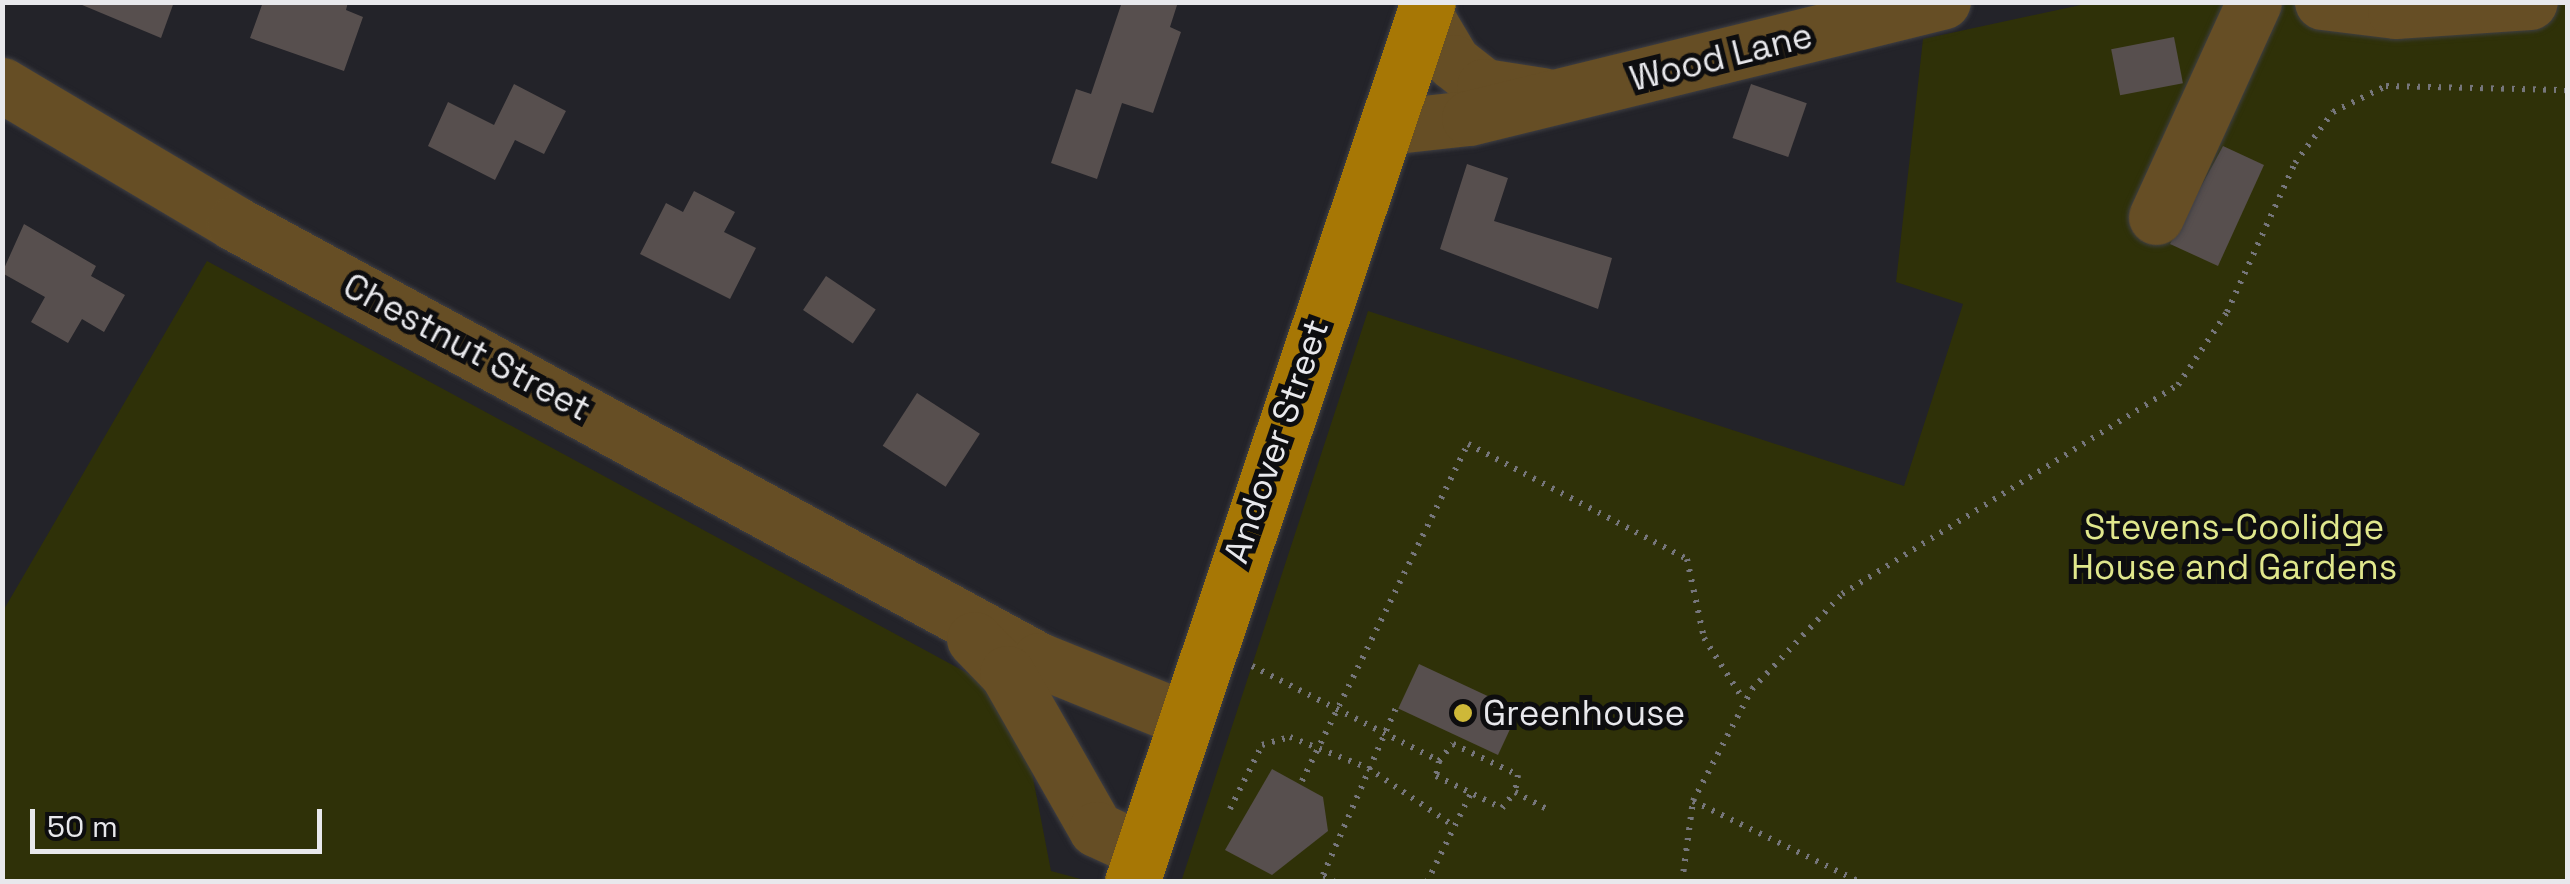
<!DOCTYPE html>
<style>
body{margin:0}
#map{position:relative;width:2570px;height:884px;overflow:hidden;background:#232329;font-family:"Space Grotesk",sans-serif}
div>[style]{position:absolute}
.green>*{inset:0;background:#2f3108}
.building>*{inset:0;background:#574f4e;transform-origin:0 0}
.path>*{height:6px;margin-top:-3px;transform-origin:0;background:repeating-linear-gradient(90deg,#76767b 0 2.5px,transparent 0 10.5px)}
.roads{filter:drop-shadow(0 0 2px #3f3f44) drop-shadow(0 0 2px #3f3f44)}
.minor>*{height:55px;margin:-27.5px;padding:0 27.5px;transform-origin:27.5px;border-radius:27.5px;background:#664e25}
.major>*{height:55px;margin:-27.5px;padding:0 27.5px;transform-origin:27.5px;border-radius:27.5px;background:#a77705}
.dots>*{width:28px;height:28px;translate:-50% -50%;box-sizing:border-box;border:5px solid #0d0d0f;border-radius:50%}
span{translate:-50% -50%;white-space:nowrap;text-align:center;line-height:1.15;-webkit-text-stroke:10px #0d0d0f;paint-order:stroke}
.street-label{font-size:35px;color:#e8e8ec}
.park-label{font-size:35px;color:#e0e78c}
.poi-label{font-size:35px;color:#e8e8ec}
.left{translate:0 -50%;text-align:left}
.frame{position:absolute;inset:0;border:5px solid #e8e8ec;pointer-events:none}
.scale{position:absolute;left:30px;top:809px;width:292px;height:45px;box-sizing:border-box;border:5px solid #e8e8ec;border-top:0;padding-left:12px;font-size:30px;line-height:35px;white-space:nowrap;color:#e8e8ec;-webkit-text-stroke:8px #0d0d0f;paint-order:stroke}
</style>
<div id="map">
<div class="green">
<div style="clip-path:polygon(2090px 3px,2567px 3px,2567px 881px,1181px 882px,1368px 311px,1904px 486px,1963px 304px,1896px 282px,1923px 39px)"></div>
<div style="clip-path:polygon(207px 261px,982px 681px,1028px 752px,1051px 871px,1088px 881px,3px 882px,3px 611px)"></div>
</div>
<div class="building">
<div style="clip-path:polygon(75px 2px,174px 2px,161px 38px)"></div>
<div style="clip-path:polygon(263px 2px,348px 2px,346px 10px,363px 17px,344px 71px,250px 38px)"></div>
<div style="clip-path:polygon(1122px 2px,1178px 2px,1170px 27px,1181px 32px,1153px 113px,1122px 103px,1097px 179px,1051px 163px,1076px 89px,1091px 94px)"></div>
<div style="left:2174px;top:37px;width:47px;height:64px;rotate:79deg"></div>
<div style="clip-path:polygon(514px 84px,566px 111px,544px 154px,515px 140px,495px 180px,428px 146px,448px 102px,494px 125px)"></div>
<div style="left:1751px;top:84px;width:59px;height:57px;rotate:19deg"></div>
<div style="clip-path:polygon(2223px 146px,2264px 165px,2218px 266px,2170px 244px)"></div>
<div style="clip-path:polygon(1467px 164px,1508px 178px,1494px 221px,1612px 258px,1598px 309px,1440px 249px)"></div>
<div style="clip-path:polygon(694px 191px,735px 212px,724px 232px,756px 248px,730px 299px,640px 254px,666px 203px,683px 212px)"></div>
<div style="clip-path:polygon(24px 224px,96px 266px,91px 276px,125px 295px,104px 332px,82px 319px,68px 343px,31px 322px,45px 297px,2px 273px)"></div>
<div style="left:826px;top:276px;width:60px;height:41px;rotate:34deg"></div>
<div style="left:917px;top:393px;width:75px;height:63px;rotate:33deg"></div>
<div style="left:1419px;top:664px;width:110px;height:49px;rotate:25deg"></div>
<div style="clip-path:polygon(1272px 769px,1323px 797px,1328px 831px,1272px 875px,1225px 850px)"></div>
</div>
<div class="path">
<div style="left:1252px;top:666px;width:210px;rotate:26.9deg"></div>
<div style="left:1439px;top:761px;width:22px;rotate:-51deg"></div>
<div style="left:1453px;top:744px;width:72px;rotate:25.5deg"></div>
<div style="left:1518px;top:775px;width:17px;rotate:100deg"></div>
<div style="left:1515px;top:792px;width:40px;rotate:28deg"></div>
<div style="left:1439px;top:761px;width:15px;rotate:101deg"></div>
<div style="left:1436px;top:776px;width:73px;rotate:25.9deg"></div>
<div style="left:1502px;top:808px;width:21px;rotate:-51deg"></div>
<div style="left:1302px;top:781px;width:376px;rotate:-63.8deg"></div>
<div style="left:1468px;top:444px;width:247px;rotate:27.7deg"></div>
<div style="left:1687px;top:559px;width:81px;rotate:77.9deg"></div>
<div style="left:1704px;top:638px;width:72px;rotate:57.4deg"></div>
<div style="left:1693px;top:801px;width:186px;rotate:25.9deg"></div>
<div style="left:1230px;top:809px;width:72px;rotate:-63.4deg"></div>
<div style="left:1262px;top:745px;width:29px;rotate:-16deg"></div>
<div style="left:1290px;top:737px;width:84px;rotate:21.7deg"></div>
<div style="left:1368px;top:768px;width:104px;rotate:34deg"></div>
<div style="left:1335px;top:882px;width:14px;rotate:-150deg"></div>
<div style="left:1323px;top:875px;width:182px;rotate:-66.4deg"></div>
<div style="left:1427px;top:882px;width:99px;rotate:-63.7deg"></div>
<div style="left:1682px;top:882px;width:82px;rotate:-82.3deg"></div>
<div style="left:1693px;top:801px;width:127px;rotate:-62.2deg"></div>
<div style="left:1752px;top:689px;width:131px;rotate:-46.5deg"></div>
<div style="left:1842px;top:594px;width:396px;rotate:-31.9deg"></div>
<div style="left:2178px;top:385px;width:88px;rotate:-56.1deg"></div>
<div style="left:2227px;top:312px;width:164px;rotate:-65.5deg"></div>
<div style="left:2295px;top:163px;width:64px;rotate:-53.3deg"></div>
<div style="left:2333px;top:112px;width:59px;rotate:-26.1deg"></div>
<div style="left:2386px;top:86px;width:182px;rotate:1.3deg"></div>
</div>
<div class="roads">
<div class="minor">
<div style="left:2322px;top:2px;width:74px;rotate:7deg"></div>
<div style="left:2395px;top:11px;width:135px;rotate:-3.8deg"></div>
<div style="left:1424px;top:13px;width:57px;rotate:59.4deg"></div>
<div style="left:1453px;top:62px;width:39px;rotate:38deg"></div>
<div style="left:1484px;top:86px;width:60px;rotate:8.7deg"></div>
<div style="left:2px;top:85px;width:270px;rotate:30.7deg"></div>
<div style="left:234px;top:223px;width:916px;rotate:28.5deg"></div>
<div style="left:1039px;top:660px;width:152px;rotate:22deg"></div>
<div style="left:1387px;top:127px;width:82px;rotate:-6.3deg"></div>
<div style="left:1469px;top:118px;width:488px;rotate:-13.8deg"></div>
<div style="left:2156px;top:217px;width:236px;rotate:-65.5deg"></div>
<div style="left:974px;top:639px;width:47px;rotate:45.9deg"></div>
<div style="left:1007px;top:673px;width:180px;rotate:60.3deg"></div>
<div style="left:1096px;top:829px;width:50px;rotate:25deg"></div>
</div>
<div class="major">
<div style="left:1132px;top:882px;width:928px;rotate:-71.41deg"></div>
</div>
</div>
<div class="dots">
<div style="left:1463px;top:713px;background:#ceb838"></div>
</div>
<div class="street-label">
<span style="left:1721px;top:57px;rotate:-14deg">Wood Lane</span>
<span style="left:467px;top:347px;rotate:28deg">Chestnut Street</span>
<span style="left:1276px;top:441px;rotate:-71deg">Andover Street</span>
</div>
<div class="park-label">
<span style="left:2234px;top:547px">Stevens-Coolidge<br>House and Gardens</span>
</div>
<div class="poi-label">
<span class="left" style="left:1483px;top:713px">Greenhouse</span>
</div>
<div class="frame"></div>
<div class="scale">50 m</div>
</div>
